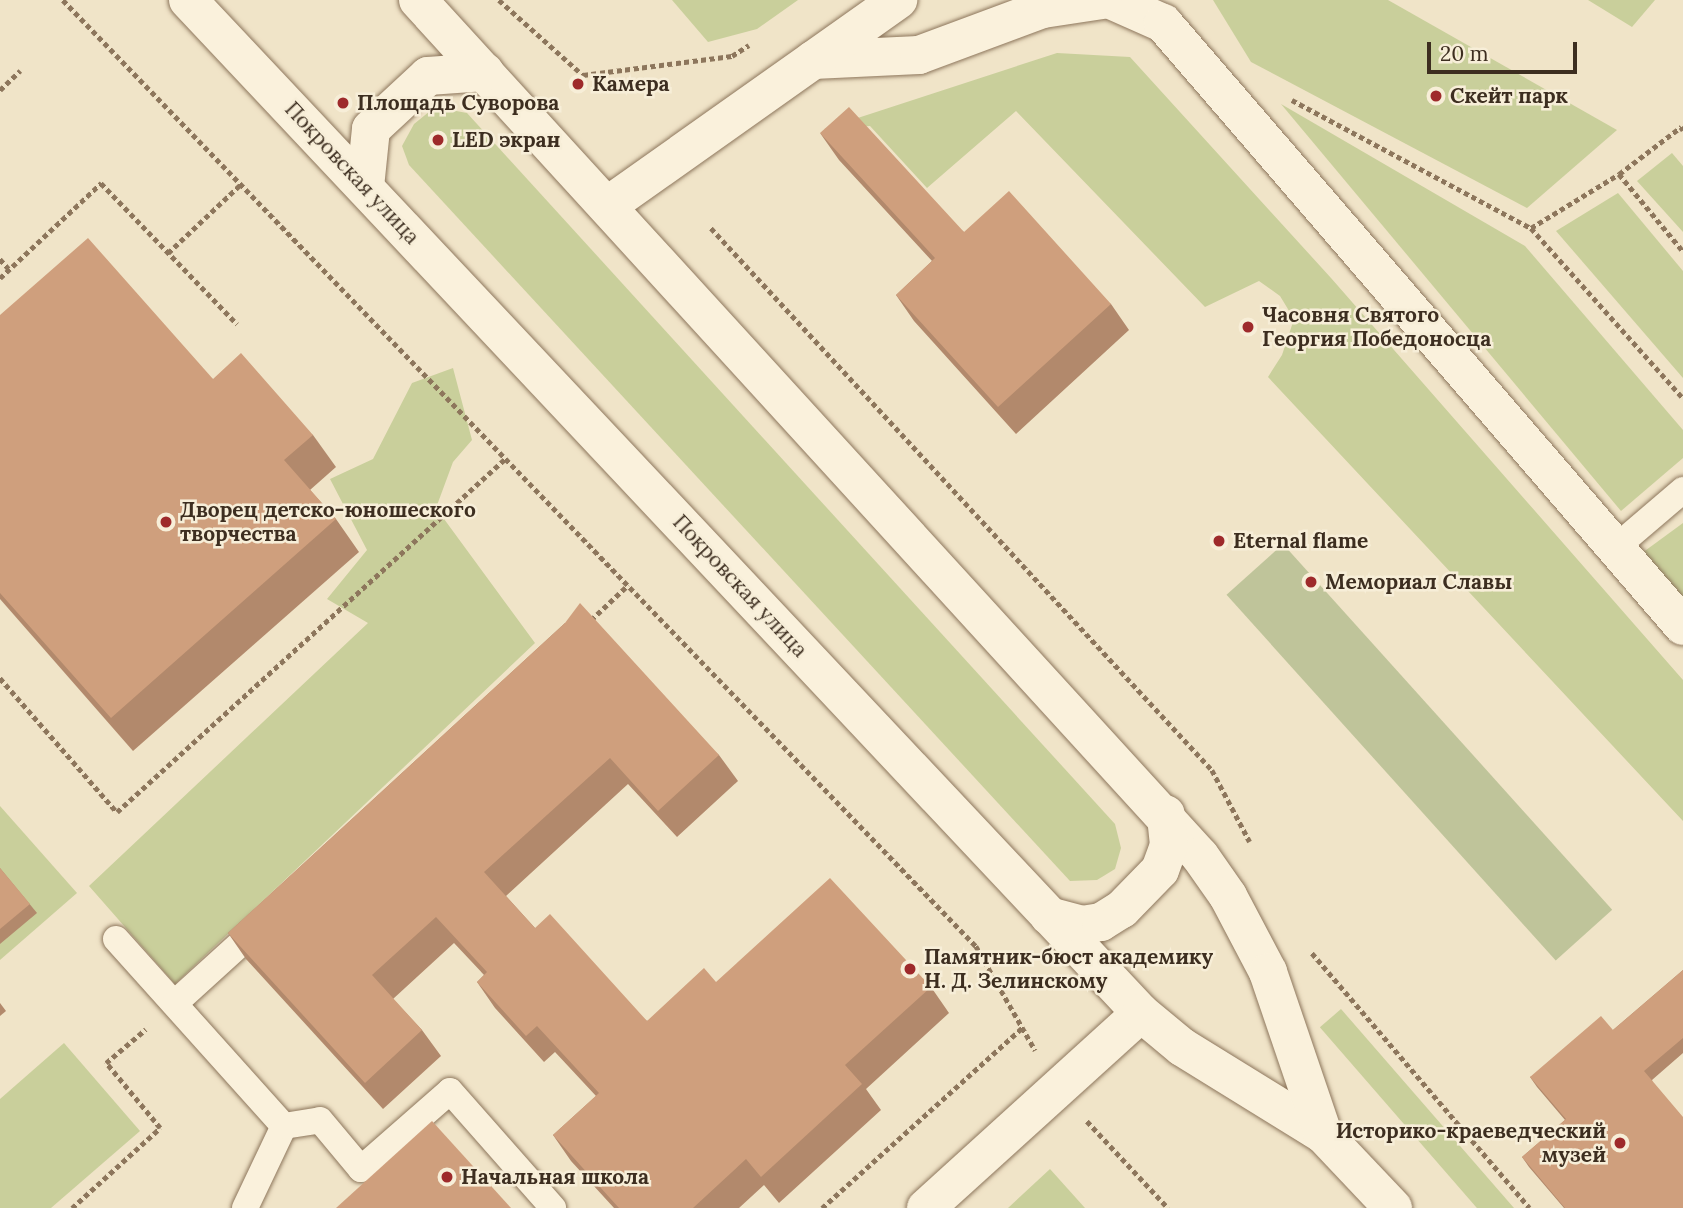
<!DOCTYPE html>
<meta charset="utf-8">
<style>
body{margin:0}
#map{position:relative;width:1683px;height:1208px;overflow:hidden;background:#f0e4c8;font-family:Lora,serif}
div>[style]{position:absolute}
.green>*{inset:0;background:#c9cf9b;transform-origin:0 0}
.cemetery>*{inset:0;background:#bfc49a;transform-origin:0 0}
.path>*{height:4.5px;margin-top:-2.25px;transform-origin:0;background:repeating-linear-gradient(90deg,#8d765c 0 5px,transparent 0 8.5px)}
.roads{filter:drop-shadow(0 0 2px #8d765c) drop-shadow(0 0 2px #8d765c)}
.lane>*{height:26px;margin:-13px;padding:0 13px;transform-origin:13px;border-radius:13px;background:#faf1dc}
.street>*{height:38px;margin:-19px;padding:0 19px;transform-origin:19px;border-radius:19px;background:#faf1dc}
.secondary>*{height:38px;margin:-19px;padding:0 19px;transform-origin:19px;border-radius:19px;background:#faf1dc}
.wall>*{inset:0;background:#b2896c}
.building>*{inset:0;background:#cf9f7d}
.dots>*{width:19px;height:19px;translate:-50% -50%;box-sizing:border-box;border:4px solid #f7eed8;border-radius:50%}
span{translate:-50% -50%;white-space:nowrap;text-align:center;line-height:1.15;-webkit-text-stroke:5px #f7eed8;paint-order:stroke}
.poi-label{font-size:21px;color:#3d2e20;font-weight:700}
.left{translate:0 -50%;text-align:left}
.right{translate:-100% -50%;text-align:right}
.street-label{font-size:21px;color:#3d2e20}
.scale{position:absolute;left:1427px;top:42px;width:150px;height:32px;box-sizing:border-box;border:4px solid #3d2e20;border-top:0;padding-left:9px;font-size:21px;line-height:24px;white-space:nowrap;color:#3d2e20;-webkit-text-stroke:5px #f7eed8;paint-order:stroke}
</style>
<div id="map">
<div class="green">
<div style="clip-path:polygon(672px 0,798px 0,757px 29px,708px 42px)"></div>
<div style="clip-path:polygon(1213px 0,1388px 0,1617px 130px,1527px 208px,1251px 62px)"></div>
<div style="clip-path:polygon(1588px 0,1655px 0,1632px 27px)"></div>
<div style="clip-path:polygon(1057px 53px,1130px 57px,1331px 278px,1683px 680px,1683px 821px,1268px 377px,1282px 355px,1294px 319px,1280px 296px,1259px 281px,1205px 307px,1016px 111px,927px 188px,870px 126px,824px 129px)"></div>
<div style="clip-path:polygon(1281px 104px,1525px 246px,1683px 430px,1683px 458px,1621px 511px)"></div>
<div style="clip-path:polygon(435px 107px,467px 113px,1115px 824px,1121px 848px,1115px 869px,1097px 880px,1070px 881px,409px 165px,402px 146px,414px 124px)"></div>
<div style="clip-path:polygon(1672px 153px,1683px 166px,1683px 232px,1637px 181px)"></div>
<div style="clip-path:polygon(1618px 193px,1683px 271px,1683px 378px,1556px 231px)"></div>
<div style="clip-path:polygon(453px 368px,472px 440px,453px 462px,436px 508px,535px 643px,175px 984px,89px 886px,368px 623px,327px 599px,367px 550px,330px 479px,373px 459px,412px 383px)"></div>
<div style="clip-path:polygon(1683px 523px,1683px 598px,1642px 553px)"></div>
<div style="clip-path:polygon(0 806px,77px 893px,0 960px)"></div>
<div style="left:1341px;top:1009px;width:264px;height:28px;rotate:49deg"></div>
<div style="clip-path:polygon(64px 1043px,140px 1131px,51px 1208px,0 1208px,0 1099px)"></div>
<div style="clip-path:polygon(1050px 1169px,1085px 1208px,1008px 1208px)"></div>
</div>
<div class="cemetery">
<div style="left:1283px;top:544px;width:492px;height:76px;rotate:48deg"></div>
</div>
<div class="path">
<div style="left:63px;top:0;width:1315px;rotate:46.02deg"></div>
<div style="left:976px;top:946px;width:120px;rotate:60.4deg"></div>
<div style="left:499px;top:0;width:113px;rotate:41.8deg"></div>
<div style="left:583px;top:75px;width:150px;rotate:-7.3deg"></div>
<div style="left:732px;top:56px;width:20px;rotate:-33deg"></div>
<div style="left:0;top:90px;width:28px;rotate:-44deg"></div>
<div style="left:1292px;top:100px;width:271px;rotate:28.2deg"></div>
<div style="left:1531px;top:228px;width:103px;rotate:-31.5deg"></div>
<div style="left:1619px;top:174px;width:100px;rotate:50.3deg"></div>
<div style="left:1619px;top:174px;width:78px;rotate:-37.2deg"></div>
<div style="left:1681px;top:127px;width:4px;rotate:56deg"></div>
<div style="left:711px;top:228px;width:738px;rotate:47.25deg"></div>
<div style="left:1212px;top:770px;width:81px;rotate:62.2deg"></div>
<div style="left:1531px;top:228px;width:228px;rotate:48.2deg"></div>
<div style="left:168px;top:253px;width:100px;rotate:-43.4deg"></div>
<div style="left:0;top:259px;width:13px;rotate:48deg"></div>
<div style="left:0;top:278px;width:139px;rotate:-43.2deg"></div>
<div style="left:101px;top:183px;width:196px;rotate:46deg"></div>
<div style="left:591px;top:620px;width:51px;rotate:-43.4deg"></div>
<div style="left:0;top:678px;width:178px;rotate:48.9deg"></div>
<div style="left:117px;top:812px;width:526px;rotate:-42.3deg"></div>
<div style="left:1312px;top:953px;width:335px;rotate:49.5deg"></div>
<div style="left:1087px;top:1121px;width:119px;rotate:47deg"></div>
<div style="left:72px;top:1208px;width:119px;rotate:-42.3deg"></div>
<div style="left:160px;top:1128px;width:85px;rotate:-129.7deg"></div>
<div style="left:106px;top:1063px;width:52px;rotate:-40.4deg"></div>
<div style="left:822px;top:1208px;width:269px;rotate:-42deg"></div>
</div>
<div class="roads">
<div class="lane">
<div style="left:1614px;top:549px;width:91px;rotate:-40.5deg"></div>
<div style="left:116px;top:939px;width:251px;rotate:48.1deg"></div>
<div style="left:175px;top:1003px;width:118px;rotate:-42.2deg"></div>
<div style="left:245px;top:1208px;width:91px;rotate:-64.6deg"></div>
<div style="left:284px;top:1126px;width:36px;rotate:-9deg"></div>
<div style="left:320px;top:1120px;width:64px;rotate:50.1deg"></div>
<div style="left:361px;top:1169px;width:118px;rotate:-41.2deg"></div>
<div style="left:450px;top:1091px;width:156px;rotate:48.6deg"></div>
</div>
<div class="street">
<div style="left:1111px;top:0;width:57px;rotate:23.9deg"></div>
<div style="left:1163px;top:23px;width:796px;rotate:49.23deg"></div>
<div style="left:813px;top:60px;width:106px;rotate:-2.7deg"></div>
<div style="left:919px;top:55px;width:132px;rotate:-20.4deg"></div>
<div style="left:1043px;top:9px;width:60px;rotate:-8.7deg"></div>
<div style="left:926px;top:1208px;width:290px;rotate:-42.2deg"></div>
</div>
<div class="secondary">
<div style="left:188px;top:0;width:1391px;rotate:46.75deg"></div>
<div style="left:1141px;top:1013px;width:53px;rotate:39.7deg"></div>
<div style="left:1182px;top:1047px;width:166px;rotate:31.7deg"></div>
<div style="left:1323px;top:1134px;width:102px;rotate:46.6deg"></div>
<div style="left:418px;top:0;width:1159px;rotate:47.59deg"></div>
<div style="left:1200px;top:856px;width:49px;rotate:55deg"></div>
<div style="left:1228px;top:896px;width:86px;rotate:62.2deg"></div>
<div style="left:1268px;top:972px;width:171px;rotate:71.2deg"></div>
<div style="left:365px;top:187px;width:58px;rotate:-84.1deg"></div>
<div style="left:371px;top:129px;width:78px;rotate:-42.9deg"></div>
<div style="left:428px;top:76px;width:57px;rotate:-4deg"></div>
<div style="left:607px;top:206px;width:357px;rotate:-35.3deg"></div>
<div style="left:1049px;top:916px;width:34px;rotate:15deg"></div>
<div style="left:1082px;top:925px;width:19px;rotate:-9deg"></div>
<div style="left:1101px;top:922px;width:25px;rotate:-32deg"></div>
<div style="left:1122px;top:909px;width:54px;rotate:-45.7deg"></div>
<div style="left:1160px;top:870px;width:27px;rotate:-70deg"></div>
<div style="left:1169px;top:845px;width:31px;rotate:-96deg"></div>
</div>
</div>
<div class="wall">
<div style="clip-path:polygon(820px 133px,964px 232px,1111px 304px,1129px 330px,1016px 434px,914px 321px,896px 295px,932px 261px,839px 160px)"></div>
<div style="clip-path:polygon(0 315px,213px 379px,313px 435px,336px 467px,310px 490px,336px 519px,359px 552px,133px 751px,0 599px)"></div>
<div style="clip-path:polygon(565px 623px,719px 755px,738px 781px,677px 837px,628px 784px,506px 896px,535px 928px,647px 1021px,716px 982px,931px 987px,949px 1013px,866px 1089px,881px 1110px,779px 1203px,764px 1185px,739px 1208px,614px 1208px,571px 1161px,553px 1135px,596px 1096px,555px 1052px,544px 1062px,495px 1008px,477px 982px,484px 975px,454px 943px,393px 999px,422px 1030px,441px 1056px,383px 1109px,246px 959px,228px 933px)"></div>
<div style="clip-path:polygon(0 868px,37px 913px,0 944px)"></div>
<div style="clip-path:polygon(1683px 970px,1683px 1053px,1652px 1080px,1683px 1208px,1564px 1208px,1529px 1167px,1522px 1157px,1565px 1120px,1537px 1087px,1530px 1077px,1613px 1030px)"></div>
<div style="clip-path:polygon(0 1003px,6px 1011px,0 1016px)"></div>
</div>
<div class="building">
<div style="clip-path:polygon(849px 107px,964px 232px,1009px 191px,1111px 304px,998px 407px,896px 295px,935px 258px,820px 133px)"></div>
<div style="clip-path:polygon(88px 238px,213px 379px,241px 353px,313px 435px,284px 460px,336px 519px,111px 718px,0 593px,0 315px)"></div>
<div style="clip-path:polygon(580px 603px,719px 755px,658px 811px,610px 758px,484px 872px,535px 928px,550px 914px,647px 1021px,704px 968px,716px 982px,830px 878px,931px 987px,845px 1065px,862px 1084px,761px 1177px,746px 1159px,693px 1208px,619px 1208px,553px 1135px,599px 1093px,537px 1026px,526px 1036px,477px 982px,487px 972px,436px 917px,372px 975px,422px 1030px,365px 1083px,228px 933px,565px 623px)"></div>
<div style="clip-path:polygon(0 868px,30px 904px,0 929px)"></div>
<div style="clip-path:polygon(1683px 970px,1683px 1038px,1644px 1071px,1683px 1117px,1683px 1208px,1565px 1208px,1522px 1157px,1566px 1119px,1530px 1077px,1601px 1016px,1613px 1030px)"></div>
<div style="clip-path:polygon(432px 1121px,511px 1208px,336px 1208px)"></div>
</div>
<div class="dots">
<div style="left:578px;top:84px;background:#9e2a2b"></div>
<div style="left:1436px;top:96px;background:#9e2a2b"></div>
<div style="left:343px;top:103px;background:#9e2a2b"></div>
<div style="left:438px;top:140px;background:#9e2a2b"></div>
<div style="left:1248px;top:327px;background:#9e2a2b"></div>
<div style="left:166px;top:522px;background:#9e2a2b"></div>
<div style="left:1219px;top:541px;background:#9e2a2b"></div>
<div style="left:1311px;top:582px;background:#9e2a2b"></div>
<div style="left:910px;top:969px;background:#9e2a2b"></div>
<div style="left:1620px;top:1143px;background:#9e2a2b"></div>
<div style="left:447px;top:1177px;background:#9e2a2b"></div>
</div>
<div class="poi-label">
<span class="left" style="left:592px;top:84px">Камера</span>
<span class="left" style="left:1450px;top:96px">Скейт парк</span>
<span class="left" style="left:357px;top:103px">Площадь Суворова</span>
<span class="left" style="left:452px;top:140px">LED экран</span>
<span class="left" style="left:1262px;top:327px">Часовня Святого<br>Георгия Победоносца</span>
<span class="left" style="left:180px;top:522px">Дворец детско-юношеского<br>творчества</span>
<span class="left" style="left:1233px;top:541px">Eternal flame</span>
<span class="left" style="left:1325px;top:582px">Мемориал Славы</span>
<span class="left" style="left:924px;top:969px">Памятник-бюст академику<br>Н. Д. Зелинскому</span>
<span class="right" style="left:1606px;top:1143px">Историко-краеведческий<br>музей</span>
<span class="left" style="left:461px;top:1177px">Начальная школа</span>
</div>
<div class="street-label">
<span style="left:352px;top:173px;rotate:47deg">Покровская улица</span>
<span style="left:740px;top:586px;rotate:47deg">Покровская улица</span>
</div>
<div class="scale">20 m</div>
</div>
